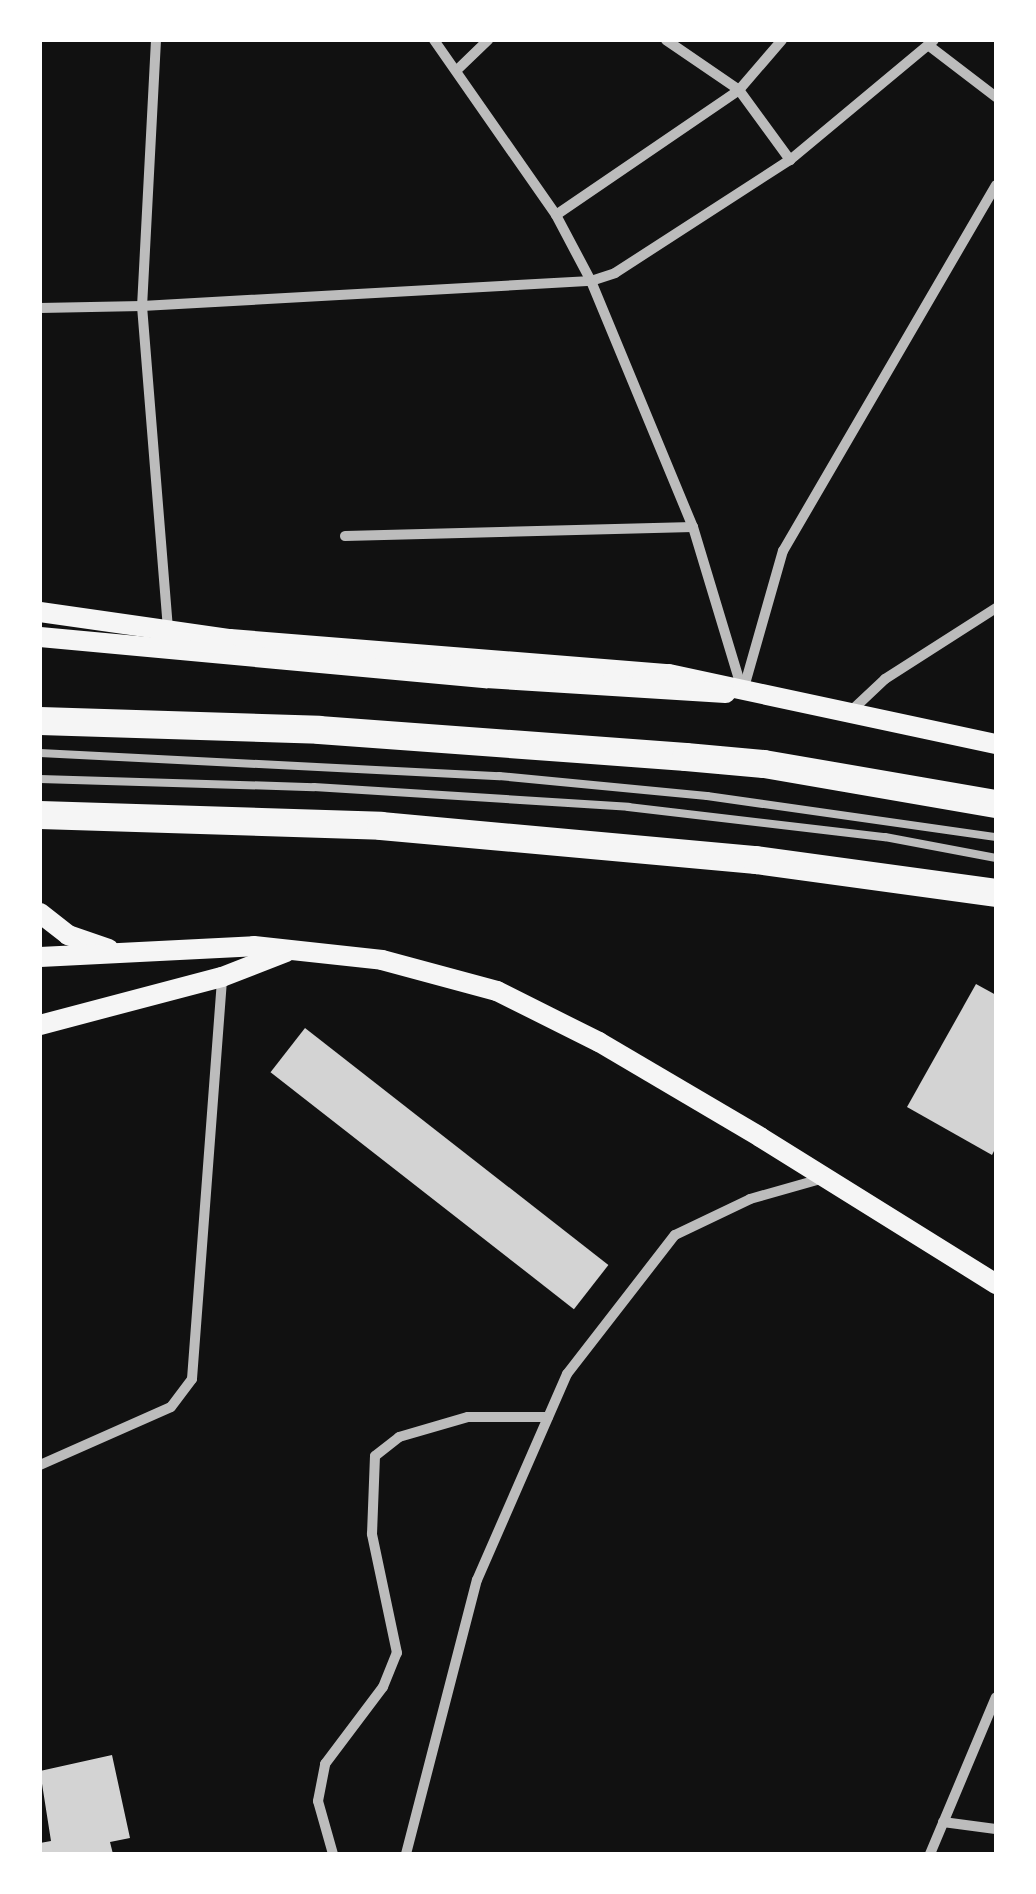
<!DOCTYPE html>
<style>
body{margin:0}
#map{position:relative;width:1036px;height:1894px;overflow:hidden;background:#111;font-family:Signika,sans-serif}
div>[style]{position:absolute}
.building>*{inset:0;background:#d3d3d3;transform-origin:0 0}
.service>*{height:8px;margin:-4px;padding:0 4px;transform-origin:4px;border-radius:4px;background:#bcbcbc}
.minor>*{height:10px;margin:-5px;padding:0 5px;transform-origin:5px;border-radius:5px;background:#bcbcbc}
.secondary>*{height:20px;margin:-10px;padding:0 10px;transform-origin:10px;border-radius:10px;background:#f5f5f5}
.trunk>*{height:28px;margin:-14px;padding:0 14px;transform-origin:14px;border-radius:14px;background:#f5f5f5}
span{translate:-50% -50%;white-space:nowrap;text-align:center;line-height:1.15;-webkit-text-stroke:10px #fff;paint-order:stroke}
.frame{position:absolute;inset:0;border:42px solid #fff;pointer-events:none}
</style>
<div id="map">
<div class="building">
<div style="clip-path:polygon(976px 984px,996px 995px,996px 1147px,992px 1155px,907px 1107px)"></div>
<div style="left:305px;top:1028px;width:385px;height:56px;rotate:38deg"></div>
<div style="clip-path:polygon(112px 1755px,130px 1838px,110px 1842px,113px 1854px,40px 1854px,40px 1843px,51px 1841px,40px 1771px)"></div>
</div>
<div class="service">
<div style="left:40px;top:753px;width:460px;rotate:2.9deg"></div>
<div style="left:499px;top:776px;width:209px;rotate:5.5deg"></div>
<div style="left:707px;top:796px;width:292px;rotate:8.1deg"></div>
<div style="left:40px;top:779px;width:274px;rotate:1.7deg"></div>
<div style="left:314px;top:787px;width:315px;rotate:3.6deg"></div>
<div style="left:628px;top:807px;width:259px;rotate:6.7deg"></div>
<div style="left:885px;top:837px;width:113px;rotate:10.7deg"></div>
</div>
<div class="minor">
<div style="left:156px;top:40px;width:266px;rotate:93deg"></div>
<div style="left:142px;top:306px;width:325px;rotate:85.4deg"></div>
<div style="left:434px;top:40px;width:213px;rotate:55.1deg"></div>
<div style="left:556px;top:215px;width:75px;rotate:62.1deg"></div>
<div style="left:591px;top:281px;width:266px;rotate:67.5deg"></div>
<div style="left:693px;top:527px;width:169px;rotate:73.2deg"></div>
<div style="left:666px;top:40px;width:88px;rotate:34.4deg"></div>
<div style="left:739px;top:90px;width:87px;rotate:53.9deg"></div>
<div style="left:928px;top:45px;width:86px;rotate:37.4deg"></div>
<div style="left:458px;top:69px;width:42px;rotate:-44deg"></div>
<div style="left:556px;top:215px;width:222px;rotate:-34.3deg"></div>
<div style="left:739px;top:90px;width:66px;rotate:-49.3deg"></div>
<div style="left:40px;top:308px;width:102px;rotate:-1.1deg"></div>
<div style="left:142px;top:306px;width:450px;rotate:-3.2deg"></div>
<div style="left:591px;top:281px;width:25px;rotate:-18deg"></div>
<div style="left:615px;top:273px;width:208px;rotate:-32.9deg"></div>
<div style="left:790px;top:160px;width:187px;rotate:-39.8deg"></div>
<div style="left:345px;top:536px;width:348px;rotate:-1.5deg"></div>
<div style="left:743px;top:691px;width:146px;rotate:-74.1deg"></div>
<div style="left:783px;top:551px;width:423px;rotate:-59.8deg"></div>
<div style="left:850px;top:712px;width:48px;rotate:-43.3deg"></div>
<div style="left:885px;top:679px;width:132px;rotate:-32.6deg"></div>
<div style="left:40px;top:1465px;width:143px;rotate:-23.9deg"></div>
<div style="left:171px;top:1407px;width:35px;rotate:-53deg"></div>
<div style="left:192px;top:1379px;width:403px;rotate:-85.7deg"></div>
<div style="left:943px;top:1822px;width:53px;rotate:7.5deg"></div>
<div style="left:333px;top:1854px;width:55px;rotate:-105.8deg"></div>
<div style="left:318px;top:1801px;width:38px;rotate:-79deg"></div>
<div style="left:325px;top:1764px;width:96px;rotate:-53deg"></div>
<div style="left:383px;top:1687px;width:37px;rotate:-68deg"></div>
<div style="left:397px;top:1653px;width:122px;rotate:-101.9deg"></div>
<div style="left:372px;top:1534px;width:78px;rotate:-87.8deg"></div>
<div style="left:375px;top:1456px;width:31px;rotate:-38deg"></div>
<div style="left:399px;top:1437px;width:72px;rotate:-16.2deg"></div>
<div style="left:468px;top:1417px;width:80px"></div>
<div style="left:406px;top:1854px;width:283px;rotate:-75.5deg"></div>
<div style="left:477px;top:1580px;width:225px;rotate:-66.4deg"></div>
<div style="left:567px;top:1374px;width:176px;rotate:-52.2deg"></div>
<div style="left:675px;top:1235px;width:83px;rotate:-25.6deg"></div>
<div style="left:750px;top:1199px;width:77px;rotate:-15.8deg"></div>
<div style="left:930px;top:1854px;width:170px;rotate:-67.2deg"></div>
</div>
<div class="secondary">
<div style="left:40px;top:612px;width:192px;rotate:8.1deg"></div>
<div style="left:230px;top:639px;width:440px;rotate:4.6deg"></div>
<div style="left:669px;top:674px;width:334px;rotate:12.1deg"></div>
<div style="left:40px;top:637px;width:448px;rotate:5.3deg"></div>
<div style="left:486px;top:678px;width:240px;rotate:3.6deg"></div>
<div style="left:40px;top:913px;width:36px;rotate:38deg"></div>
<div style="left:68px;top:935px;width:43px;rotate:18.9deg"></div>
<div style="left:40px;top:957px;width:214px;rotate:-2.9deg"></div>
<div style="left:254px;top:946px;width:129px;rotate:6.2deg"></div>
<div style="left:382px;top:960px;width:119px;rotate:15.1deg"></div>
<div style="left:497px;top:991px;width:114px;rotate:26.6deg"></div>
<div style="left:599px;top:1042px;width:187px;rotate:30.5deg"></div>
<div style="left:760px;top:1137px;width:278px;rotate:31.9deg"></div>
<div style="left:40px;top:1025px;width:188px;rotate:-14.8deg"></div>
<div style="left:222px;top:977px;width:69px;rotate:-21.3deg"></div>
</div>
<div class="trunk">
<div style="left:40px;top:721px;width:279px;rotate:1.8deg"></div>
<div style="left:319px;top:730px;width:368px;rotate:4.2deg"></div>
<div style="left:686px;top:757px;width:78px;rotate:5.1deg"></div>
<div style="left:764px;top:764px;width:235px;rotate:9.8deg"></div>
<div style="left:40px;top:815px;width:341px;rotate:1.8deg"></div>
<div style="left:381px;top:826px;width:377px;rotate:5.2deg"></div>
<div style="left:756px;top:860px;width:242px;rotate:7.8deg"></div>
</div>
<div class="frame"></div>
</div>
